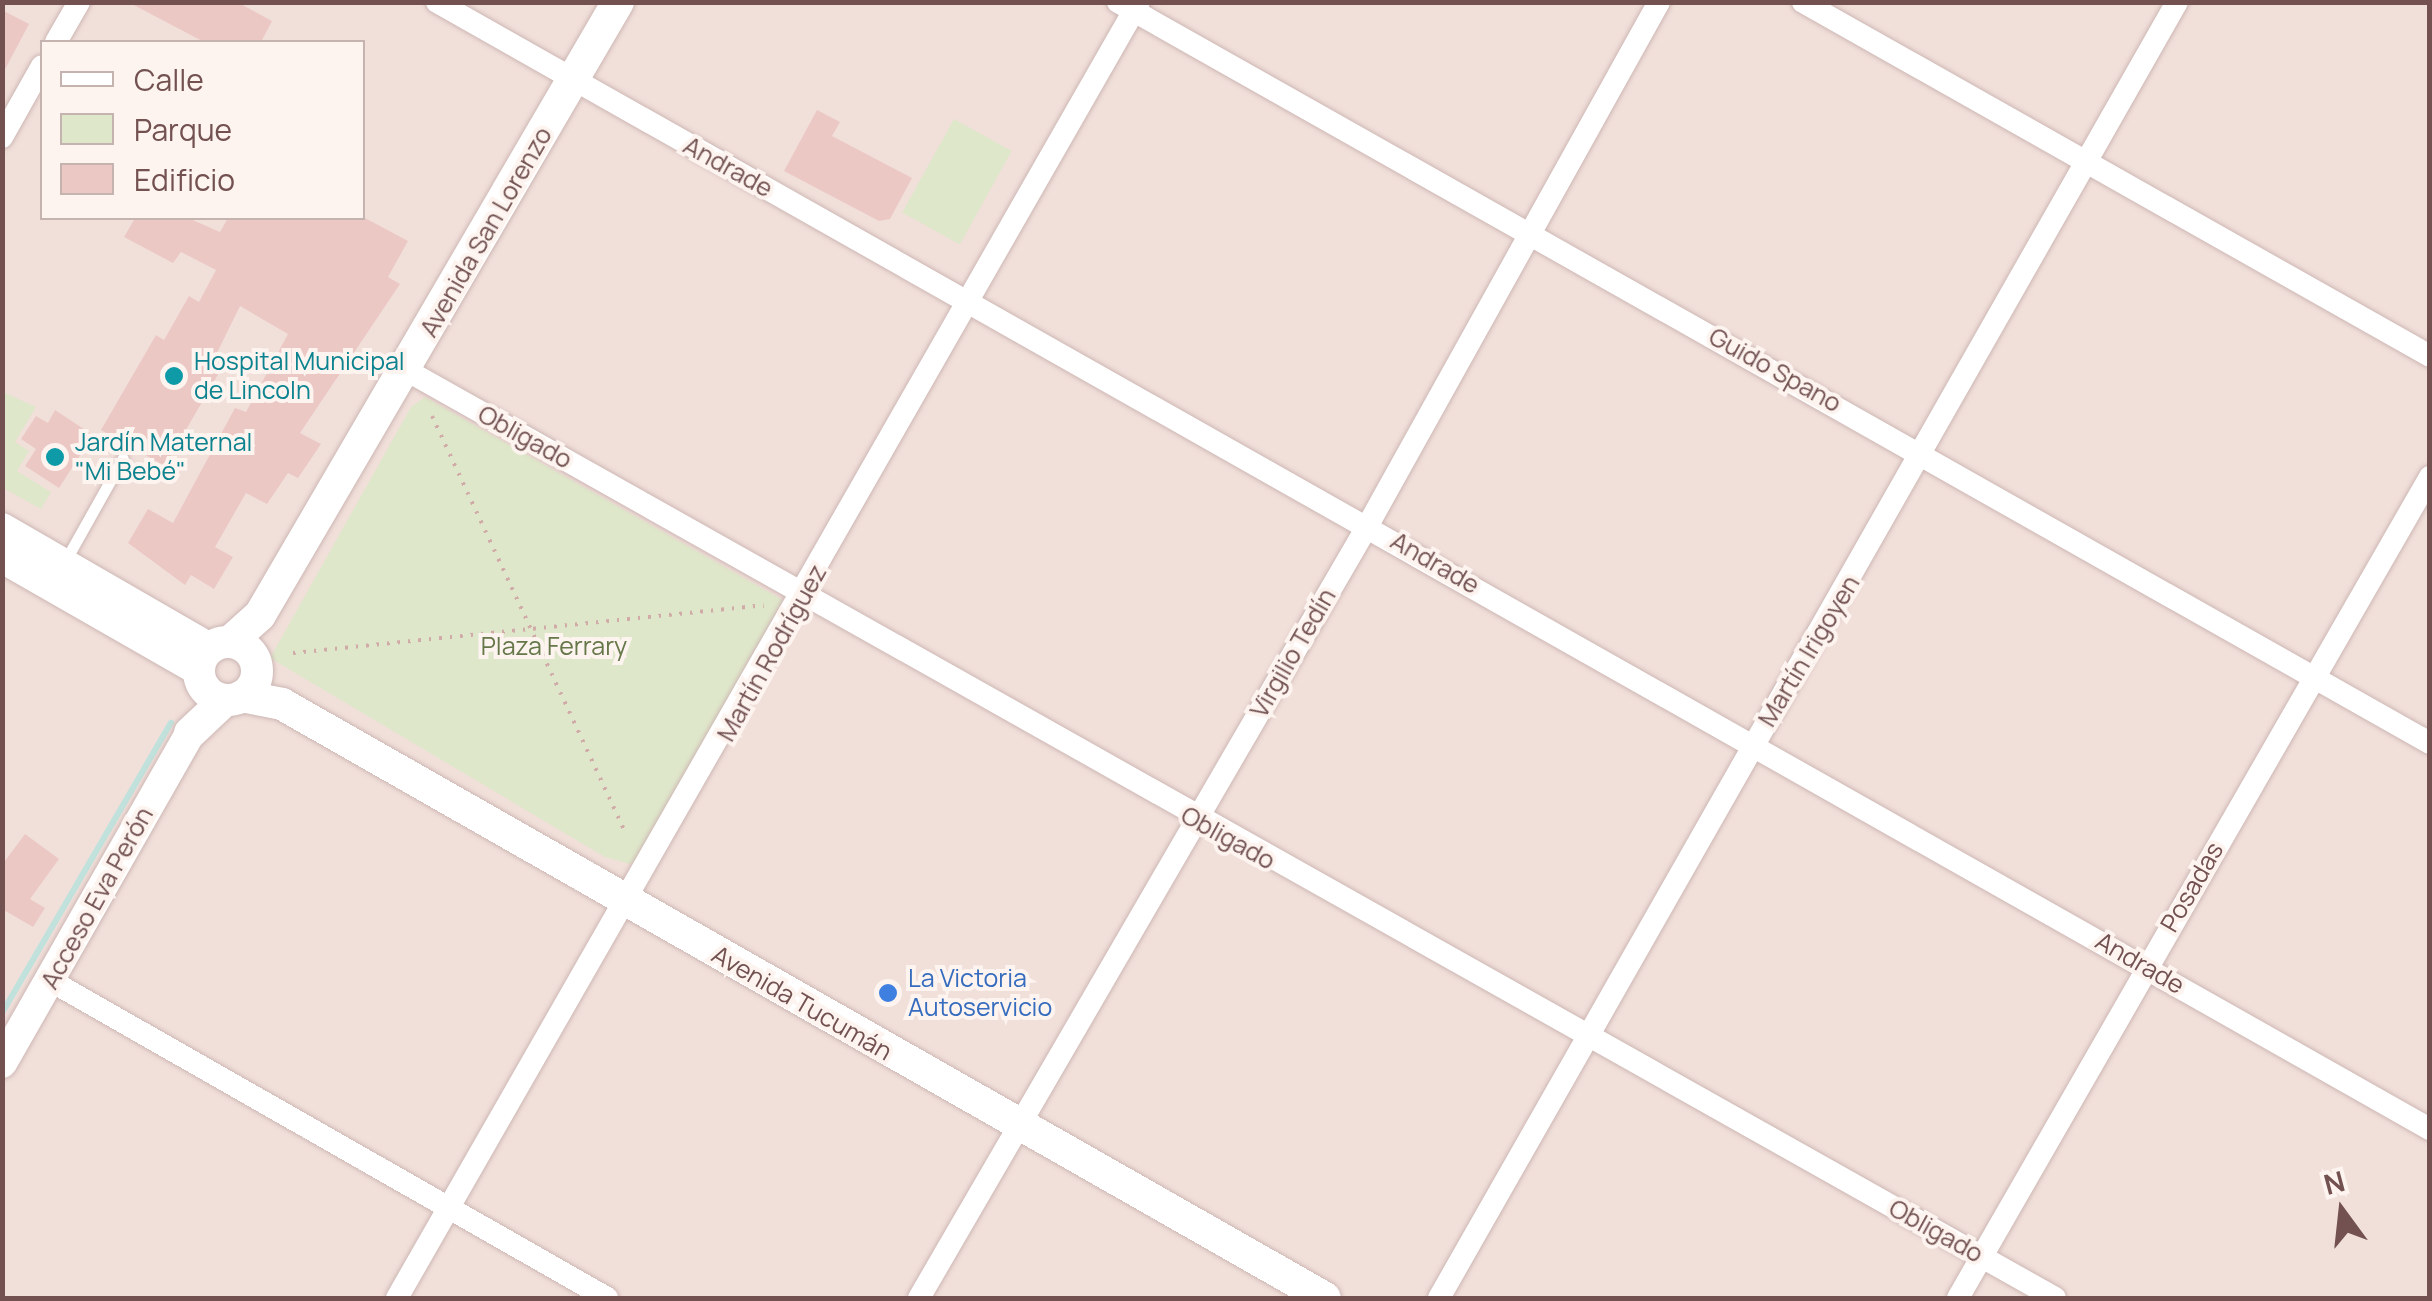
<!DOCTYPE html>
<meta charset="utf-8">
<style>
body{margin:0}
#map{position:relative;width:2432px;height:1301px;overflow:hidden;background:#faefea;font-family:Manrope,sans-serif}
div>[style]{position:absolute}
.residential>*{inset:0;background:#f1dfda}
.green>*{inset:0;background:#dfe7ca;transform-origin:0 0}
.stream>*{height:6px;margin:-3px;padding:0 3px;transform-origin:3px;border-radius:3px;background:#c1e2dc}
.building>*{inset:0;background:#ecc8c5}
.path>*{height:4px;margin-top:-2px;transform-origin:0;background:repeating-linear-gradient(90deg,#d1aba8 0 2.5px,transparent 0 10.5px)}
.roads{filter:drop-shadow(0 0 2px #cdb7b4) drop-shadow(0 0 2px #cdb7b4)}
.service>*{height:11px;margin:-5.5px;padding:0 5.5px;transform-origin:5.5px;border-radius:5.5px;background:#fff}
.minor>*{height:22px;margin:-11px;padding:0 11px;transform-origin:11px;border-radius:11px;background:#fff}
.tertiary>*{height:30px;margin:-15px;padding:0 15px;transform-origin:15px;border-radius:15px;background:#fff}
.secondary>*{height:32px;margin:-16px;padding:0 16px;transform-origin:16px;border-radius:16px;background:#fff}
.secondary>.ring{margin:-16px;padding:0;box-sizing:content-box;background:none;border:32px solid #fff;border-radius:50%}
.dots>*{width:28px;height:28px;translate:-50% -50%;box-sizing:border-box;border:5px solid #fdf4f0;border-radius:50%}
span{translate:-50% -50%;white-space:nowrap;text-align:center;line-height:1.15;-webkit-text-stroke:8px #fdf4f0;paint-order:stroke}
.street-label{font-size:25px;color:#725150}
.culture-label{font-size:25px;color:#0d838f}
.left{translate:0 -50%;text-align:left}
.park-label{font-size:25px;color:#66774a}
.shop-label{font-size:25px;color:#366cbe}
.frame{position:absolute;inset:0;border:5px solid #725150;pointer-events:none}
.legend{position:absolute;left:40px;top:40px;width:325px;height:180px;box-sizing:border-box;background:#fdf4f0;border:2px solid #c5b3b0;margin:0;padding:12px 18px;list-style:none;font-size:30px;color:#725150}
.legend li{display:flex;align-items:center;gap:20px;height:50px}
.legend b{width:50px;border:2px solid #c5b3b0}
.north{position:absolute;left:2292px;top:1161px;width:100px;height:100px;-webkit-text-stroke:8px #fdf4f0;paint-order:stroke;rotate:345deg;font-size:28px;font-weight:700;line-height:40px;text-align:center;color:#725150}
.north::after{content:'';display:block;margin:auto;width:35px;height:45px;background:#725150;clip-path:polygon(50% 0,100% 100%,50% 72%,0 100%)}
</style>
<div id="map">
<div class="residential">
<div style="clip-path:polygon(evenodd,3px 3px,2429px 3px,2429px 1298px,3px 1298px,3px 3px,42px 42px,362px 42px,362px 218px,42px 218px,42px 42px)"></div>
</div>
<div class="green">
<div style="left:954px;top:119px;width:66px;height:107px;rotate:29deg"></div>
<div style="clip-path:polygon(3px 392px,36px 407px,15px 442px,29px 451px,17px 471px,51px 492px,41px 509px,3px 488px)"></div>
<div style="clip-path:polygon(425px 397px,783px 600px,641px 859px,630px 864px,605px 857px,270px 658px,411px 407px)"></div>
</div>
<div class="stream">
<div style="left:2px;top:1013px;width:336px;rotate:-59.8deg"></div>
</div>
<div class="building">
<div style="clip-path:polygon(128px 2px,237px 2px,272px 21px,261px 42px,204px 42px)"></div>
<div style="clip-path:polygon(2px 10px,29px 24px,2px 75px)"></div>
<div style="clip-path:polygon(817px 110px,840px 122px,832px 136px,912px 178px,890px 219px,879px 221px,784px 171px)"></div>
<div style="clip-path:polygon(135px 218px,188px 218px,220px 232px,228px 218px,365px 218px,408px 241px,388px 277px,400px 284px,300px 433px,321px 444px,298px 478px,288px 473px,267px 504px,246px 493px,215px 547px,233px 557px,214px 589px,191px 575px,185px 585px,128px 543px,148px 509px,173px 523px,235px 408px,246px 412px,288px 334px,240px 306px,211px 365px,220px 371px,165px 466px,101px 430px,156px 335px,164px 340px,189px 296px,199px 302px,216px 270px,181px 252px,173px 263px,124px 237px)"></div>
<div style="clip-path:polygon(55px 410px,93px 435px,59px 488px,25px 466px,36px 449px,21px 439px,36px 416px,48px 423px)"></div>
<div style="clip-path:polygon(25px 834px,59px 859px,30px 899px,45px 908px,33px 927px,2px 909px,2px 865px)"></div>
</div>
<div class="path">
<div style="left:432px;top:416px;width:461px;rotate:65.1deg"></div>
<div style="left:293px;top:653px;width:473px;rotate:-5.8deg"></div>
</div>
<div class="roads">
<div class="service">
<div style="left:64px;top:563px;width:120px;rotate:-60.7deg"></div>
</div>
<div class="minor">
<div style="left:437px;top:2px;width:2290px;rotate:29.49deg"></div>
<div style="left:1118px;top:2px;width:1507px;rotate:29.46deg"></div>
<div style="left:1803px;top:2px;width:720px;rotate:29.45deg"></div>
<div style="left:56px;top:42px;width:46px;rotate:-60.1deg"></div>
<div style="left:2px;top:137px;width:81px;rotate:-60.6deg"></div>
<div style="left:406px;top:370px;width:1892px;rotate:29.37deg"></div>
<div style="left:51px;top:981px;width:640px;rotate:29.69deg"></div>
<div style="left:397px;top:1298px;width:1493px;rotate:-60.21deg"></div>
<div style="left:919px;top:1298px;width:894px;rotate:-59.85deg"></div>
<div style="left:1368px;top:525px;width:599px;rotate:-60.91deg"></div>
<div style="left:1439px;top:1298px;width:1491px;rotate:-60.34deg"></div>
<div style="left:1958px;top:1298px;width:947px;rotate:-60.11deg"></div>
</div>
<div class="tertiary">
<div style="left:2px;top:528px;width:240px;rotate:30deg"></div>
<div style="left:2px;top:558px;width:227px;rotate:29.8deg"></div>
<div style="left:2px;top:1063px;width:380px;rotate:-60.3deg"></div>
</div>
<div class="secondary">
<div style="left:230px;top:642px;width:40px;rotate:-42deg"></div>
<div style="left:260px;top:615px;width:710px;rotate:-59.71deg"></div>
<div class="ring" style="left:199px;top:642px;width:26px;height:26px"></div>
<div style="left:242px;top:696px;width:41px;rotate:11.3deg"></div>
<div style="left:282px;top:704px;width:1200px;rotate:29.66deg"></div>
<div style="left:190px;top:733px;width:48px;rotate:-43.3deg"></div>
</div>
</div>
<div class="dots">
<div style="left:174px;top:376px;background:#0f9aa8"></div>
<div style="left:55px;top:457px;background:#0f9aa8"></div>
<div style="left:888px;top:993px;background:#3f7fe0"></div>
</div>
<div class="street-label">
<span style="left:728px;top:167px;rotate:29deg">Andrade</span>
<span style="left:486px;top:232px;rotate:-60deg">Avenida San Lorenzo</span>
<span style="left:1775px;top:370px;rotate:29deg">Guido Spano</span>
<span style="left:525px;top:437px;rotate:29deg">Obligado</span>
<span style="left:1435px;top:563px;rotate:30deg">Andrade</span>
<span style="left:1809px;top:651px;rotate:-59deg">Martín Irigoyen</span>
<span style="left:772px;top:653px;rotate:-61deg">Martín Rodríguez</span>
<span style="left:1293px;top:653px;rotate:-60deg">Virgilio Tedín</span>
<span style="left:1228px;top:838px;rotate:29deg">Obligado</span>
<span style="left:2192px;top:887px;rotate:-60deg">Posadas</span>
<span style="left:97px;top:898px;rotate:-61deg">Acceso Eva Perón</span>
<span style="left:2140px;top:963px;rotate:30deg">Andrade</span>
<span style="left:802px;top:1003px;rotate:30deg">Avenida Tucumán</span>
<span style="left:1936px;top:1231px;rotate:29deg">Obligado</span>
</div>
<div class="culture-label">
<span class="left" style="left:194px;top:376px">Hospital Municipal<br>de Lincoln</span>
<span class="left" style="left:75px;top:457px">Jardín Maternal<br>"Mi Bebé"</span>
</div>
<div class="park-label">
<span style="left:554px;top:646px">Plaza Ferrary</span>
</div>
<div class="shop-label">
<span class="left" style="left:908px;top:993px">La Victoria<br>Autoservicio</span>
</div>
<div class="frame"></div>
<ul class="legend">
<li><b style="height:12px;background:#fff"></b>Calle</li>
<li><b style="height:28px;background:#dfe7ca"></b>Parque</li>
<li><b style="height:28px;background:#ecc8c5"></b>Edificio</li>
</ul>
<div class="north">N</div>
</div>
